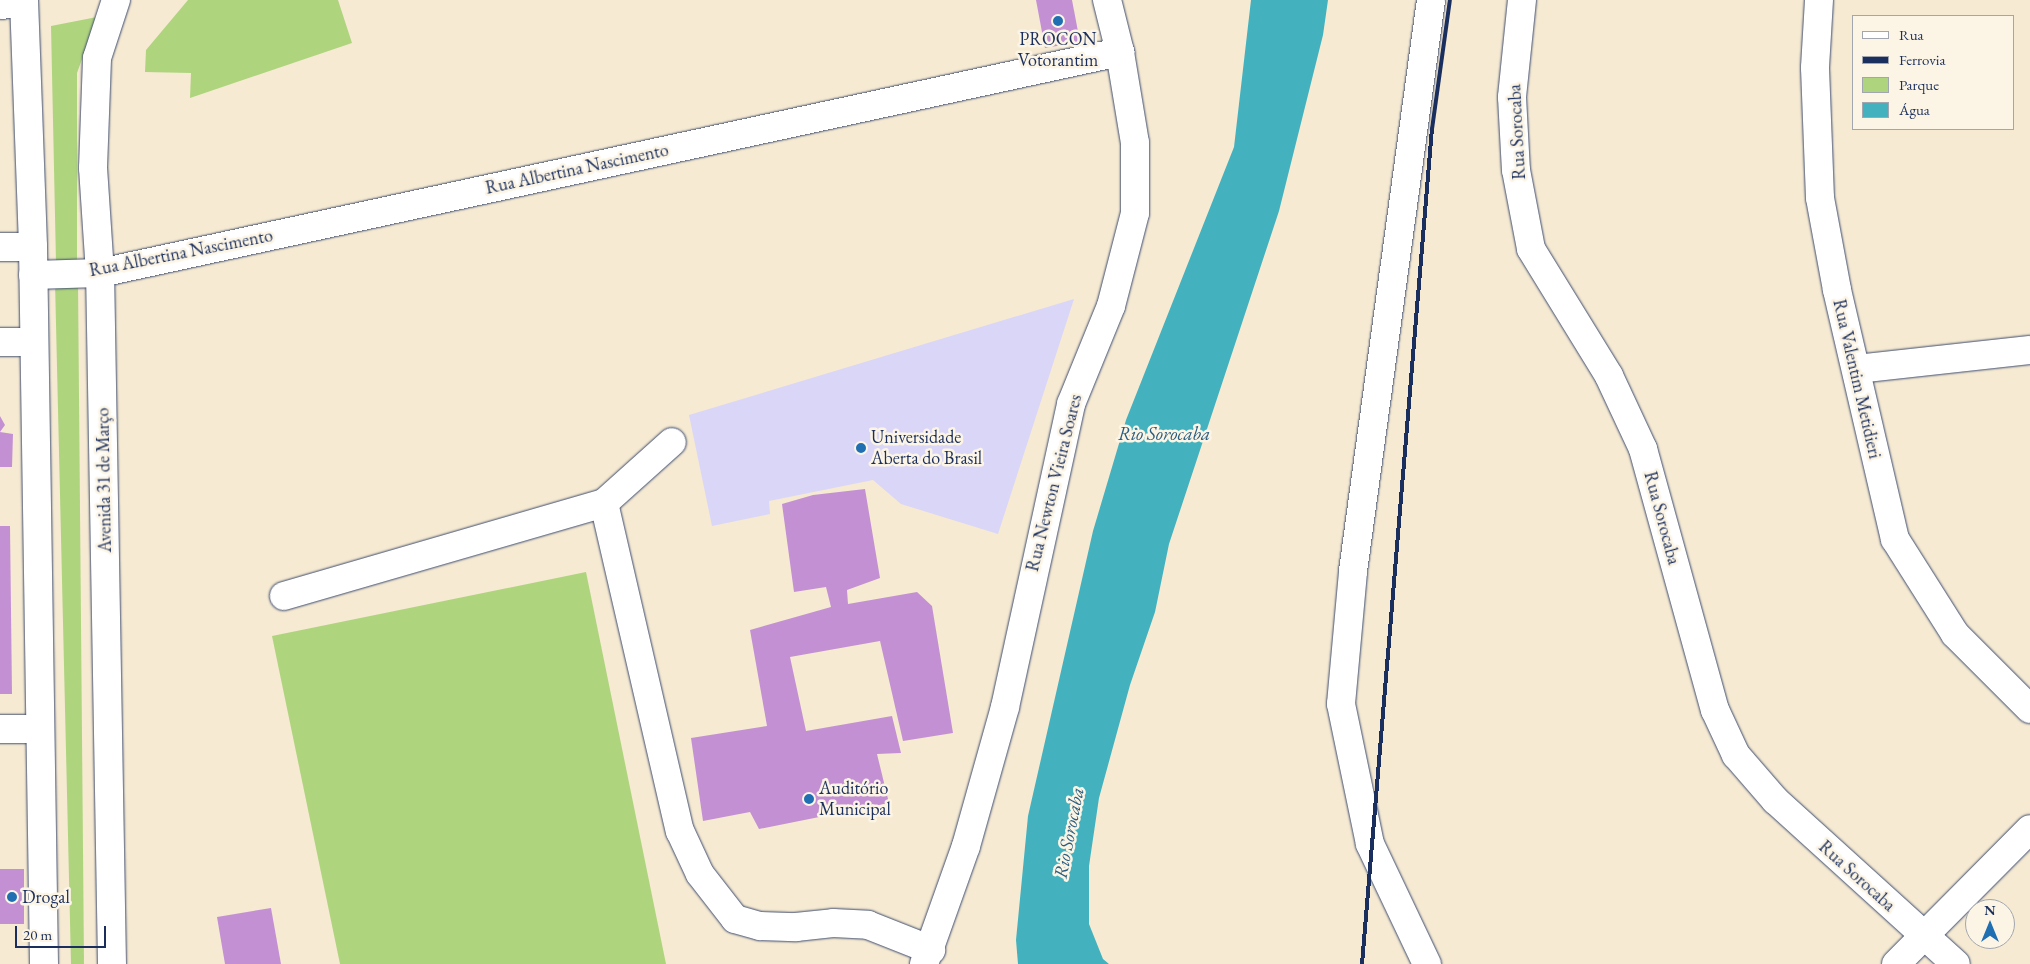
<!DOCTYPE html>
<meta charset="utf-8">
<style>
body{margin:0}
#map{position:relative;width:2030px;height:964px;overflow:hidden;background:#f6ead2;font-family:"EB Garamond",serif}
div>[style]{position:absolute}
.built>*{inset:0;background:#dad6f7}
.green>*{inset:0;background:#afd47e}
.water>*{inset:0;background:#43b2be}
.building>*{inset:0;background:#c391d3;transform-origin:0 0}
.roads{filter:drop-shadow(0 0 1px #3c4b6f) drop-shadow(0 0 1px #3c4b6f)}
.minor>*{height:28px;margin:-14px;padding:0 14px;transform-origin:14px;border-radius:14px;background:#fff}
.highway>*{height:28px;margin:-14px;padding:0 14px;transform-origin:14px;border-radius:14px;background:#fff}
.rail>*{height:4px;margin:-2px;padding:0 2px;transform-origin:2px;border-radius:2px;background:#1b2f5e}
.dots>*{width:14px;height:14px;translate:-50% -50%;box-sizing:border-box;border:2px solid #fcf5e5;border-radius:50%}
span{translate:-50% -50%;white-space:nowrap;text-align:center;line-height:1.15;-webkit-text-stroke:5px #fcf5e5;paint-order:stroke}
.poi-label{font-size:18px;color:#1b2f5e}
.left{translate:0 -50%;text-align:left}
.street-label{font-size:18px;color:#1b2f5e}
.water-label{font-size:19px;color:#295d80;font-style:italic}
.legend{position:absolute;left:1852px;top:15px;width:162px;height:115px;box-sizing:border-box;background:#fcf5e5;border:1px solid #a2a6af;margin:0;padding:6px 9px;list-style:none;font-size:15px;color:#1b2f5e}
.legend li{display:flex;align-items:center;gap:10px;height:25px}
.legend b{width:25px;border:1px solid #a2a6af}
.north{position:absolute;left:1965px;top:899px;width:50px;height:50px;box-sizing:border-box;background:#fcf5e5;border:1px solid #a2a6af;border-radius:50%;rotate:0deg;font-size:14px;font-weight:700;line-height:20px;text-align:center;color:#1b2f5e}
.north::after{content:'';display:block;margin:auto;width:18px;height:22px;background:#1f6fb2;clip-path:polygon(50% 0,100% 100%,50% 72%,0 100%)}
.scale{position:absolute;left:15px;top:926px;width:91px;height:22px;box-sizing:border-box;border:2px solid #1b2f5e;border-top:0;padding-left:6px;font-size:15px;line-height:18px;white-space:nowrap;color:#1b2f5e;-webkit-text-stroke:4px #fcf5e5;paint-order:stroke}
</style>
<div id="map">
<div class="built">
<div style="clip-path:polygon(1074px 299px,998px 534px,901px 504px,873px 480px,769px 501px,770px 514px,712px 526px,689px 415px)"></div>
</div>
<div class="green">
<div style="clip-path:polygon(188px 0,338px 0,352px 43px,190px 98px,191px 73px,145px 72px,146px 50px)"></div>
<div style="clip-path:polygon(97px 17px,77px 73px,77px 263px,56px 263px,51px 26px)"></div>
<div style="clip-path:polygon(55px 281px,78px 282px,84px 964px,71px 964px)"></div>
<div style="clip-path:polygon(586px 572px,666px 964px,340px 964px,272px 636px)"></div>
</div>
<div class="water">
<div style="clip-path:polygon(1251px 0,1328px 0,1323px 35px,1279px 211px,1169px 544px,1155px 612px,1130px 685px,1099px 798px,1089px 866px,1089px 924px,1103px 959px,1109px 964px,1018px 964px,1016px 940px,1028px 816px,1093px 531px,1126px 420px,1234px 147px)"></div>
</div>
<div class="building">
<div style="clip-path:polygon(1036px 0,1072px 0,1080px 42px,1045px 48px)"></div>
<div style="clip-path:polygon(0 416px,5px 425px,0 432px,13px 434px,12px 467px,0 467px)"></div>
<div style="clip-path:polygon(865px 489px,880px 578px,847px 590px,848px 604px,917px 592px,932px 606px,953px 733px,903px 741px,880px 641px,790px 657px,806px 731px,892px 716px,901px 753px,877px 754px,889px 803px,759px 829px,750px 812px,703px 821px,691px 738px,767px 726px,750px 630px,831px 607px,826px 587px,794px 592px,782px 504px,813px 495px)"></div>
<div style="clip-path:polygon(0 526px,10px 526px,12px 694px,0 694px)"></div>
<div style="left:0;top:869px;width:24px;height:55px"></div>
<div style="clip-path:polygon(271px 908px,281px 964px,225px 964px,217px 917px)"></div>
</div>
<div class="roads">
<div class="minor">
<div style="left:1522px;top:0;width:98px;rotate:95.9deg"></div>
<div style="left:1512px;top:97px;width:73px;rotate:86.9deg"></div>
<div style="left:1516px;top:170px;width:80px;rotate:79.2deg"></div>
<div style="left:1531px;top:249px;width:149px;rotate:58.4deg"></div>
<div style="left:1609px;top:376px;width:81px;rotate:65deg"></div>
<div style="left:1643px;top:449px;width:271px;rotate:74.6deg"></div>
<div style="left:1715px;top:710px;width:50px;rotate:65deg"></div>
<div style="left:1736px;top:755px;width:60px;rotate:49.1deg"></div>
<div style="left:1775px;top:800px;width:244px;rotate:42.2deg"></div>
<div style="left:1819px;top:0;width:68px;rotate:93.4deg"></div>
<div style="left:1815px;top:68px;width:130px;rotate:87.8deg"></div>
<div style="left:1820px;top:198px;width:94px;rotate:79.5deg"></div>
<div style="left:1837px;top:290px;width:256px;rotate:76.9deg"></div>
<div style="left:1895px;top:539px;width:112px;rotate:57.7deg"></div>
<div style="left:1955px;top:634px;width:106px;rotate:45deg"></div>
<div style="left:0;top:5px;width:24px;rotate:-5deg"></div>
<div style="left:0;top:247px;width:33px"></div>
<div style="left:33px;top:275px;width:67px;rotate:-1.7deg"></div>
<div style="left:100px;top:273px;width:1044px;rotate:-12.23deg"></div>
<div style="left:0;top:342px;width:34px"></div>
<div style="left:1857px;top:369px;width:174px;rotate:-6.3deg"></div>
<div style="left:604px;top:503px;width:91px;rotate:-41.9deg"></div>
<div style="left:284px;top:596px;width:333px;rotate:-16.2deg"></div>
<div style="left:604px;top:503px;width:337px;rotate:77deg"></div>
<div style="left:680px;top:831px;width:47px;rotate:65.1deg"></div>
<div style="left:700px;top:874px;width:57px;rotate:52.1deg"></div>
<div style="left:735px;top:919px;width:26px;rotate:16deg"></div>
<div style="left:760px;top:926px;width:36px;rotate:2deg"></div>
<div style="left:796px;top:927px;width:37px;rotate:-6deg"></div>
<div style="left:833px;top:923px;width:35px;rotate:3deg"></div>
<div style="left:868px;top:925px;width:68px;rotate:21.6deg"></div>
<div style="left:0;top:729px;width:40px"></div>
<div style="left:924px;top:964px;width:125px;rotate:-70.4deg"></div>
<div style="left:966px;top:846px;width:144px;rotate:-74.3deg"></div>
<div style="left:1005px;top:707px;width:310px;rotate:-77.7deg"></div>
<div style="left:1071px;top:404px;width:106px;rotate:-67.8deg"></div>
<div style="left:1111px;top:306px;width:96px;rotate:-75.5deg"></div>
<div style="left:1135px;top:213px;width:70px;rotate:-90deg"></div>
<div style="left:1135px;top:143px;width:92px;rotate:-99.4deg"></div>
<div style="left:1120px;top:52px;width:54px;rotate:-104deg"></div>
<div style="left:1427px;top:964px;width:133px;rotate:-115.4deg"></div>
<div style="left:1370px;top:844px;width:143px;rotate:-101.7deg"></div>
<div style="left:1341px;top:704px;width:134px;rotate:-84.8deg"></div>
<div style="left:1353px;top:571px;width:576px;rotate:-82.22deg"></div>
<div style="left:1896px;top:964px;width:190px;rotate:-45.2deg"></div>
</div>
<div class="highway">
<div style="left:24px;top:0;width:247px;rotate:87.9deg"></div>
<div style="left:33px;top:247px;width:717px;rotate:89.12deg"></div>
<div style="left:112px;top:964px;width:691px;rotate:-90.99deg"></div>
<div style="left:100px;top:273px;width:105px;rotate:-93.8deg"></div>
<div style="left:93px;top:168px;width:110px;rotate:-87.9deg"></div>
<div style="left:97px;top:58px;width:61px;rotate:-71.9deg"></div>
</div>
</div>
<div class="rail">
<div style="left:1362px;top:964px;width:838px;rotate:-85.21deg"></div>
<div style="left:1432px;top:129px;width:130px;rotate:-82.1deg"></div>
</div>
<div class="dots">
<div style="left:1058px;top:21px;background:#1f6fb2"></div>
<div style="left:861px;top:448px;background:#1f6fb2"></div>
<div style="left:809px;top:799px;background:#1f6fb2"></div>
<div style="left:12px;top:897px;background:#1f6fb2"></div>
</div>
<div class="poi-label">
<span style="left:1058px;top:50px">PROCON<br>Votorantim</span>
<span class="left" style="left:871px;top:448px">Universidade<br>Aberta do Brasil</span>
<span class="left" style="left:819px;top:799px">Auditório<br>Municipal</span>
<span class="left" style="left:22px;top:897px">Drogal</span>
</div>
<div class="street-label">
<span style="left:1517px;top:132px;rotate:-93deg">Rua Sorocaba</span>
<span style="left:577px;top:169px;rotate:-12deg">Rua Albertina Nascimento</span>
<span style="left:181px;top:253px;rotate:-11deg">Rua Albertina Nascimento</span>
<span style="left:1857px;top:379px;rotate:77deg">Rua Valentim Metidieri</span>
<span style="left:104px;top:480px;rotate:-91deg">Avenida 31 de Março</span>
<span style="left:1054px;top:483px;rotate:-76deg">Rua Newton Vieira Soares</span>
<span style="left:1662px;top:518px;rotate:75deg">Rua Sorocaba</span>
<span style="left:1857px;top:876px;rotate:42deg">Rua Sorocaba</span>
</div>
<div class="water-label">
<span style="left:1164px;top:434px">Rio Sorocaba</span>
<span style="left:1069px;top:833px;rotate:-79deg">Rio Sorocaba</span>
</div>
<ul class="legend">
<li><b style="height:6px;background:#fff"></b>Rua</li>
<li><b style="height:6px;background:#1b2f5e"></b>Ferrovia</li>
<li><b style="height:14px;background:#afd47e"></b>Parque</li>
<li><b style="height:14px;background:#43b2be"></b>Água</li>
</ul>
<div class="north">N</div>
<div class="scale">20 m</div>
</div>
